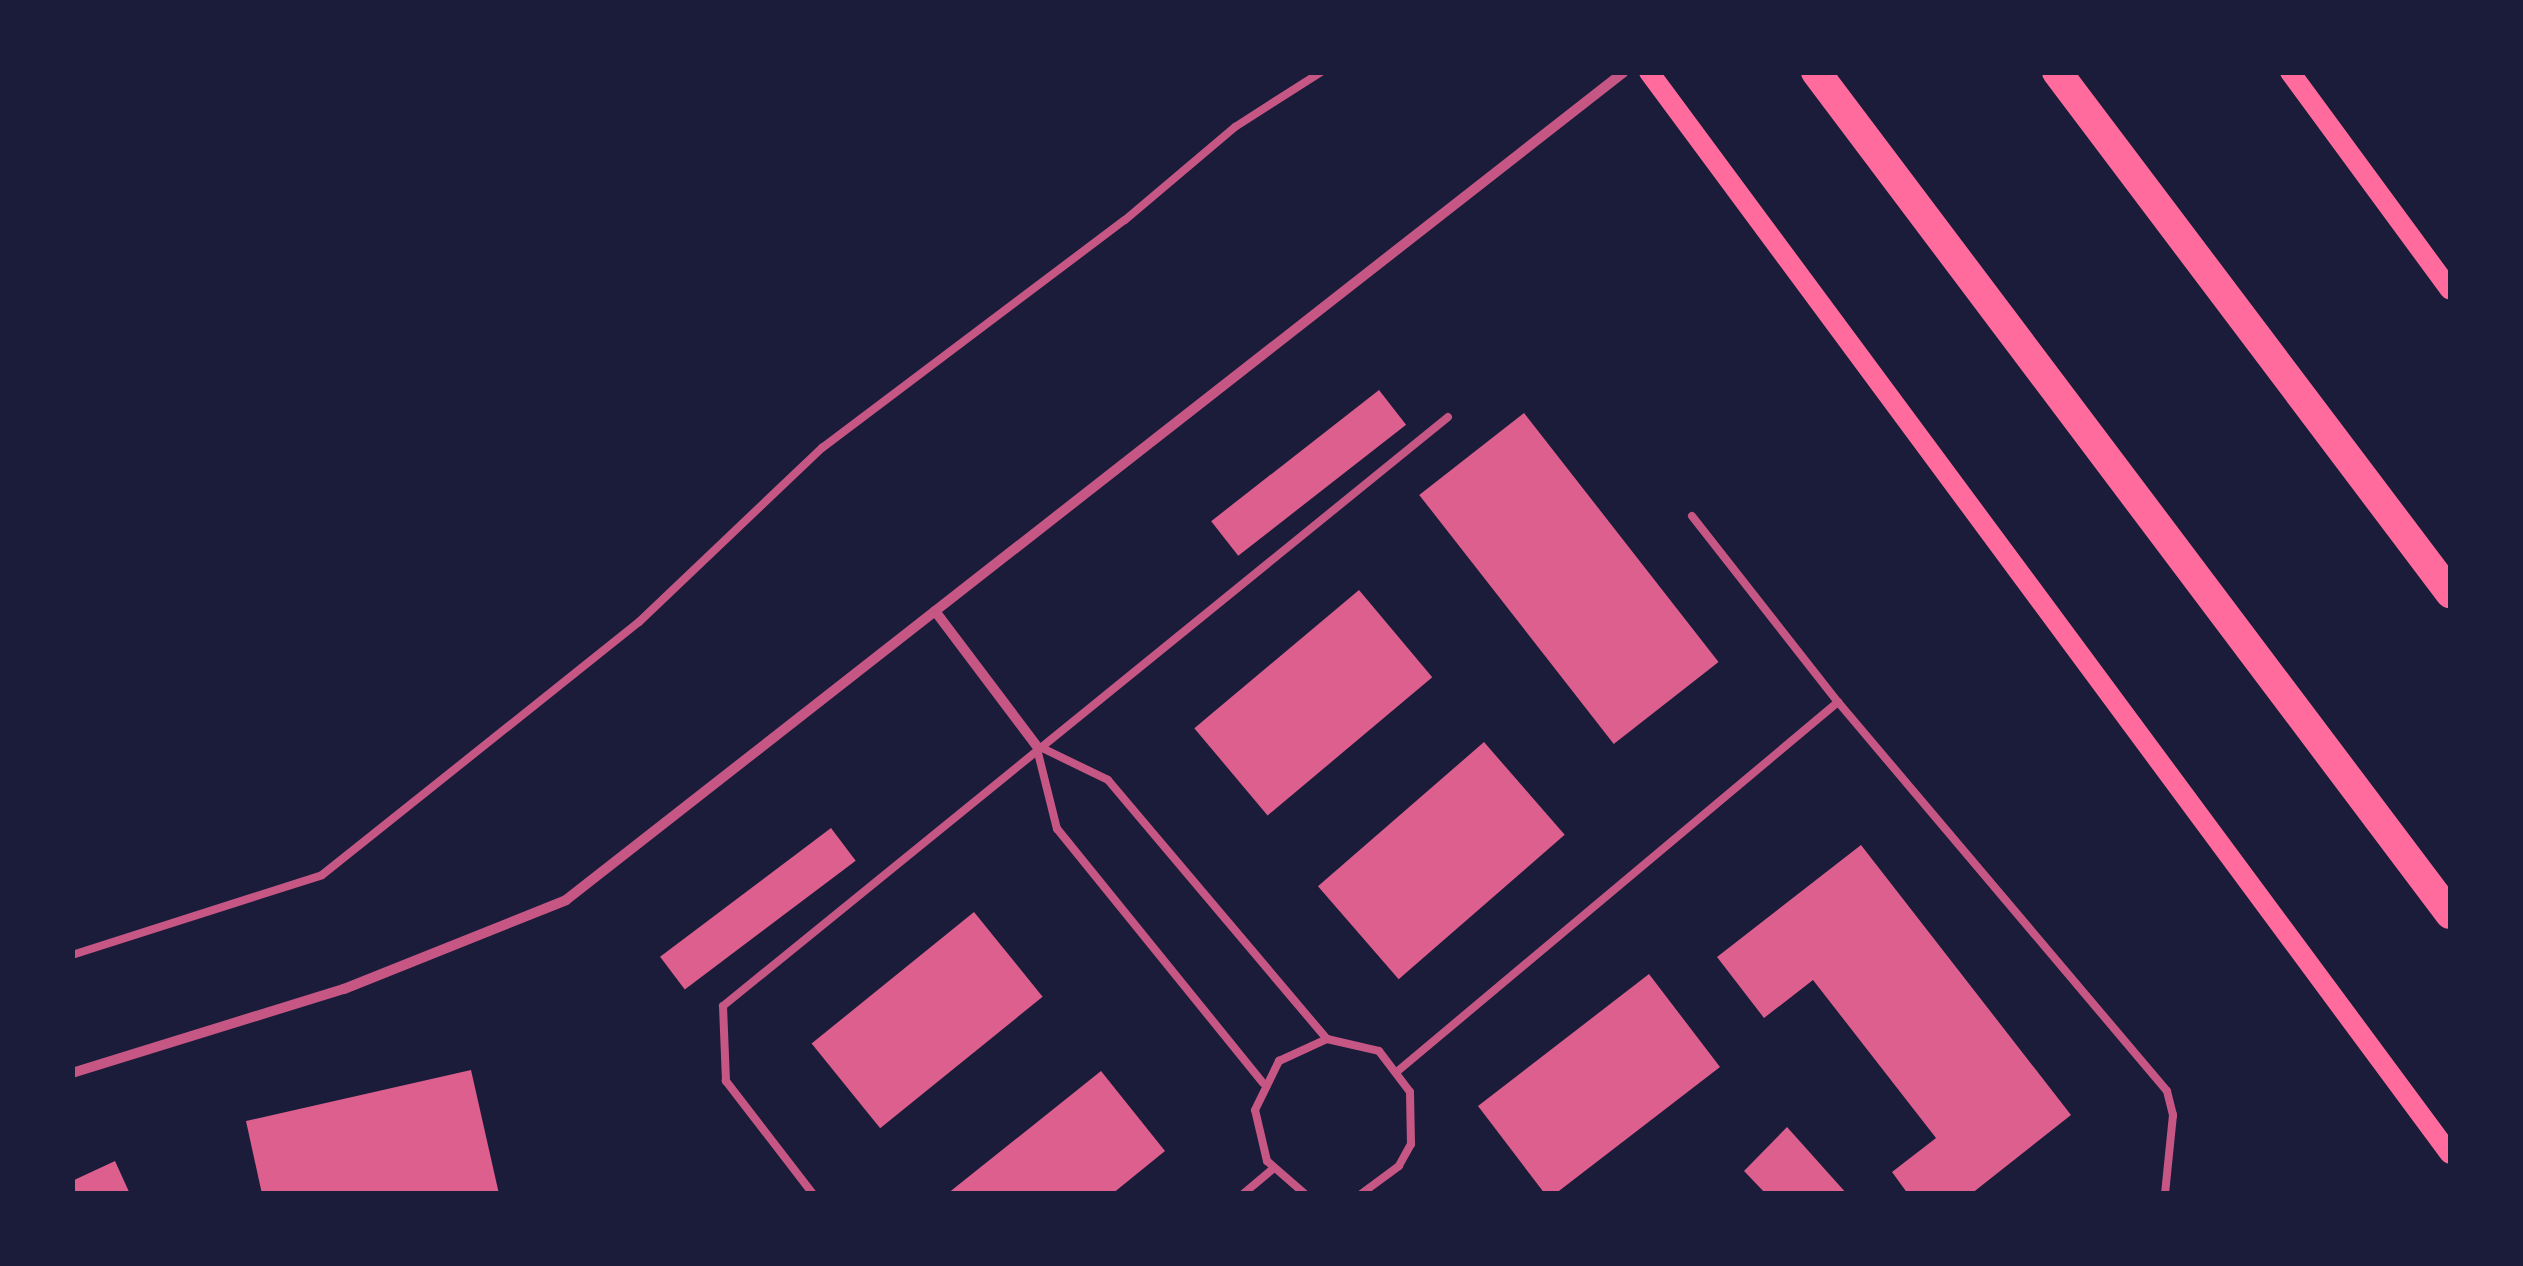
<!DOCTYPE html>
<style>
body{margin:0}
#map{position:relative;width:2523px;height:1266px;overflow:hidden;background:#1b1b3a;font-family:"Asap Condensed",sans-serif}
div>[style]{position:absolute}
.building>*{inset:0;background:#dd5f8e;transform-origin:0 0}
.service>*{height:8px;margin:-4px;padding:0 4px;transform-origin:4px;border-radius:4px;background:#c65784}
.minor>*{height:10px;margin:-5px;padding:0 5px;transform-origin:5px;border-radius:5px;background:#c65784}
.secondary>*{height:20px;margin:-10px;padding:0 10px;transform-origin:10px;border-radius:10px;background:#ff6b9d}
.motorway>*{height:30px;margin:-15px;padding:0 15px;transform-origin:15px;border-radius:15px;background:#ff6b9d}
span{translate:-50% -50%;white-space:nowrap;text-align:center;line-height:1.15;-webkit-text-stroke:10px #1b1b3a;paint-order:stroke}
.frame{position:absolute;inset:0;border:75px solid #1b1b3a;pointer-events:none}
</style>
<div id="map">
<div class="building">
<div style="left:1379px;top:390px;width:44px;height:213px;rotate:52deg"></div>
<div style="left:1524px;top:413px;width:316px;height:133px;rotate:52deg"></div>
<div style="left:1359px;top:590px;width:114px;height:215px;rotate:50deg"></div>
<div style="left:1484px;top:742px;width:123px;height:220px;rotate:49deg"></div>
<div style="left:831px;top:828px;width:41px;height:214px;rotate:53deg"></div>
<div style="clip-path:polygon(1861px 845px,2071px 1115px,1971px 1194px,1908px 1194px,1892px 1172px,1936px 1138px,1813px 980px,1764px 1018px,1717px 957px)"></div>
<div style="left:974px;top:912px;width:109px;height:209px;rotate:51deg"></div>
<div style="clip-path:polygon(1649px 974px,1720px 1067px,1555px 1194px,1545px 1194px,1478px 1106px)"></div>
<div style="clip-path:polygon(471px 1070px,499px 1194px,262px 1194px,246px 1121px)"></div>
<div style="clip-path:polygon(1101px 1071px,1165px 1151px,1112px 1194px,947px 1194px)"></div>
<div style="clip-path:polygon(1787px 1127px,1847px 1194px,1766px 1194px,1744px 1171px)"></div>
<div style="clip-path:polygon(115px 1161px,130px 1194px,72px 1194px,72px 1181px)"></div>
</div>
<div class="service">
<div style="left:1692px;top:516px;width:236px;rotate:51.9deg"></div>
<div style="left:72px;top:955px;width:262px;rotate:-17.7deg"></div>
<div style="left:322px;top:875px;width:406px;rotate:-38.6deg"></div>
<div style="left:639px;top:622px;width:253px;rotate:-43.6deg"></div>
<div style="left:822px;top:448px;width:379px;rotate:-37deg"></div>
<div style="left:1125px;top:220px;width:144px;rotate:-40.2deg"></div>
<div style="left:1235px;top:127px;width:102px;rotate:-32.6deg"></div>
<div style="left:1399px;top:1070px;width:573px;rotate:-39.97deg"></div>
<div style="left:1838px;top:702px;width:509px;rotate:49.78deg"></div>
<div style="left:2167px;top:1091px;width:25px;rotate:76deg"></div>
<div style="left:2173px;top:1115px;width:79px;rotate:95.8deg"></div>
<div style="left:1263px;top:1083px;width:327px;rotate:-129deg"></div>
<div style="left:1057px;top:829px;width:87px;rotate:-104deg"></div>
<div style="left:1036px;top:745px;width:80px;rotate:25.9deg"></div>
<div style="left:1108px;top:780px;width:339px;rotate:49.8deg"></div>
<div style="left:813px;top:1194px;width:143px;rotate:-127.6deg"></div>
<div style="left:726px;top:1081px;width:75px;rotate:-92.3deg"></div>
<div style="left:723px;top:1006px;width:934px;rotate:-39.09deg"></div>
<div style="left:1243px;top:1194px;width:39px;rotate:-40deg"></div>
<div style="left:1305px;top:1194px;width:50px;rotate:-139deg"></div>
<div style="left:1267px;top:1161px;width:52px;rotate:-103.2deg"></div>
<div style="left:1255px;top:1110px;width:55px;rotate:-63.9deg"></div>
<div style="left:1279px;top:1061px;width:53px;rotate:-24.6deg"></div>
<div style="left:1327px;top:1039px;width:53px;rotate:13deg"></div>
<div style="left:1379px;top:1051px;width:51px;rotate:52.9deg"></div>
<div style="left:1410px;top:1092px;width:52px;rotate:88.9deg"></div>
<div style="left:1411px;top:1144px;width:25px;rotate:119deg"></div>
<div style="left:1399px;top:1166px;width:47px;rotate:143.6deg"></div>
</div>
<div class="minor">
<div style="left:935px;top:611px;width:168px;rotate:53deg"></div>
<div style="left:72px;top:1073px;width:285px;rotate:-17.2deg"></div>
<div style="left:344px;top:989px;width:239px;rotate:-21.8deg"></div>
<div style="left:566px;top:900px;width:1343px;rotate:-38.05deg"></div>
</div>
<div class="secondary">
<div style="left:1649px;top:72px;width:1346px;rotate:53.49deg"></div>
<div style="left:2290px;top:72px;width:270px;rotate:53.7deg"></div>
</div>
<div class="motorway">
<div style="left:1816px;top:72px;width:1054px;rotate:53.02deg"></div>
<div style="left:2057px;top:72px;width:653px;rotate:52.97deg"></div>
</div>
<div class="frame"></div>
</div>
